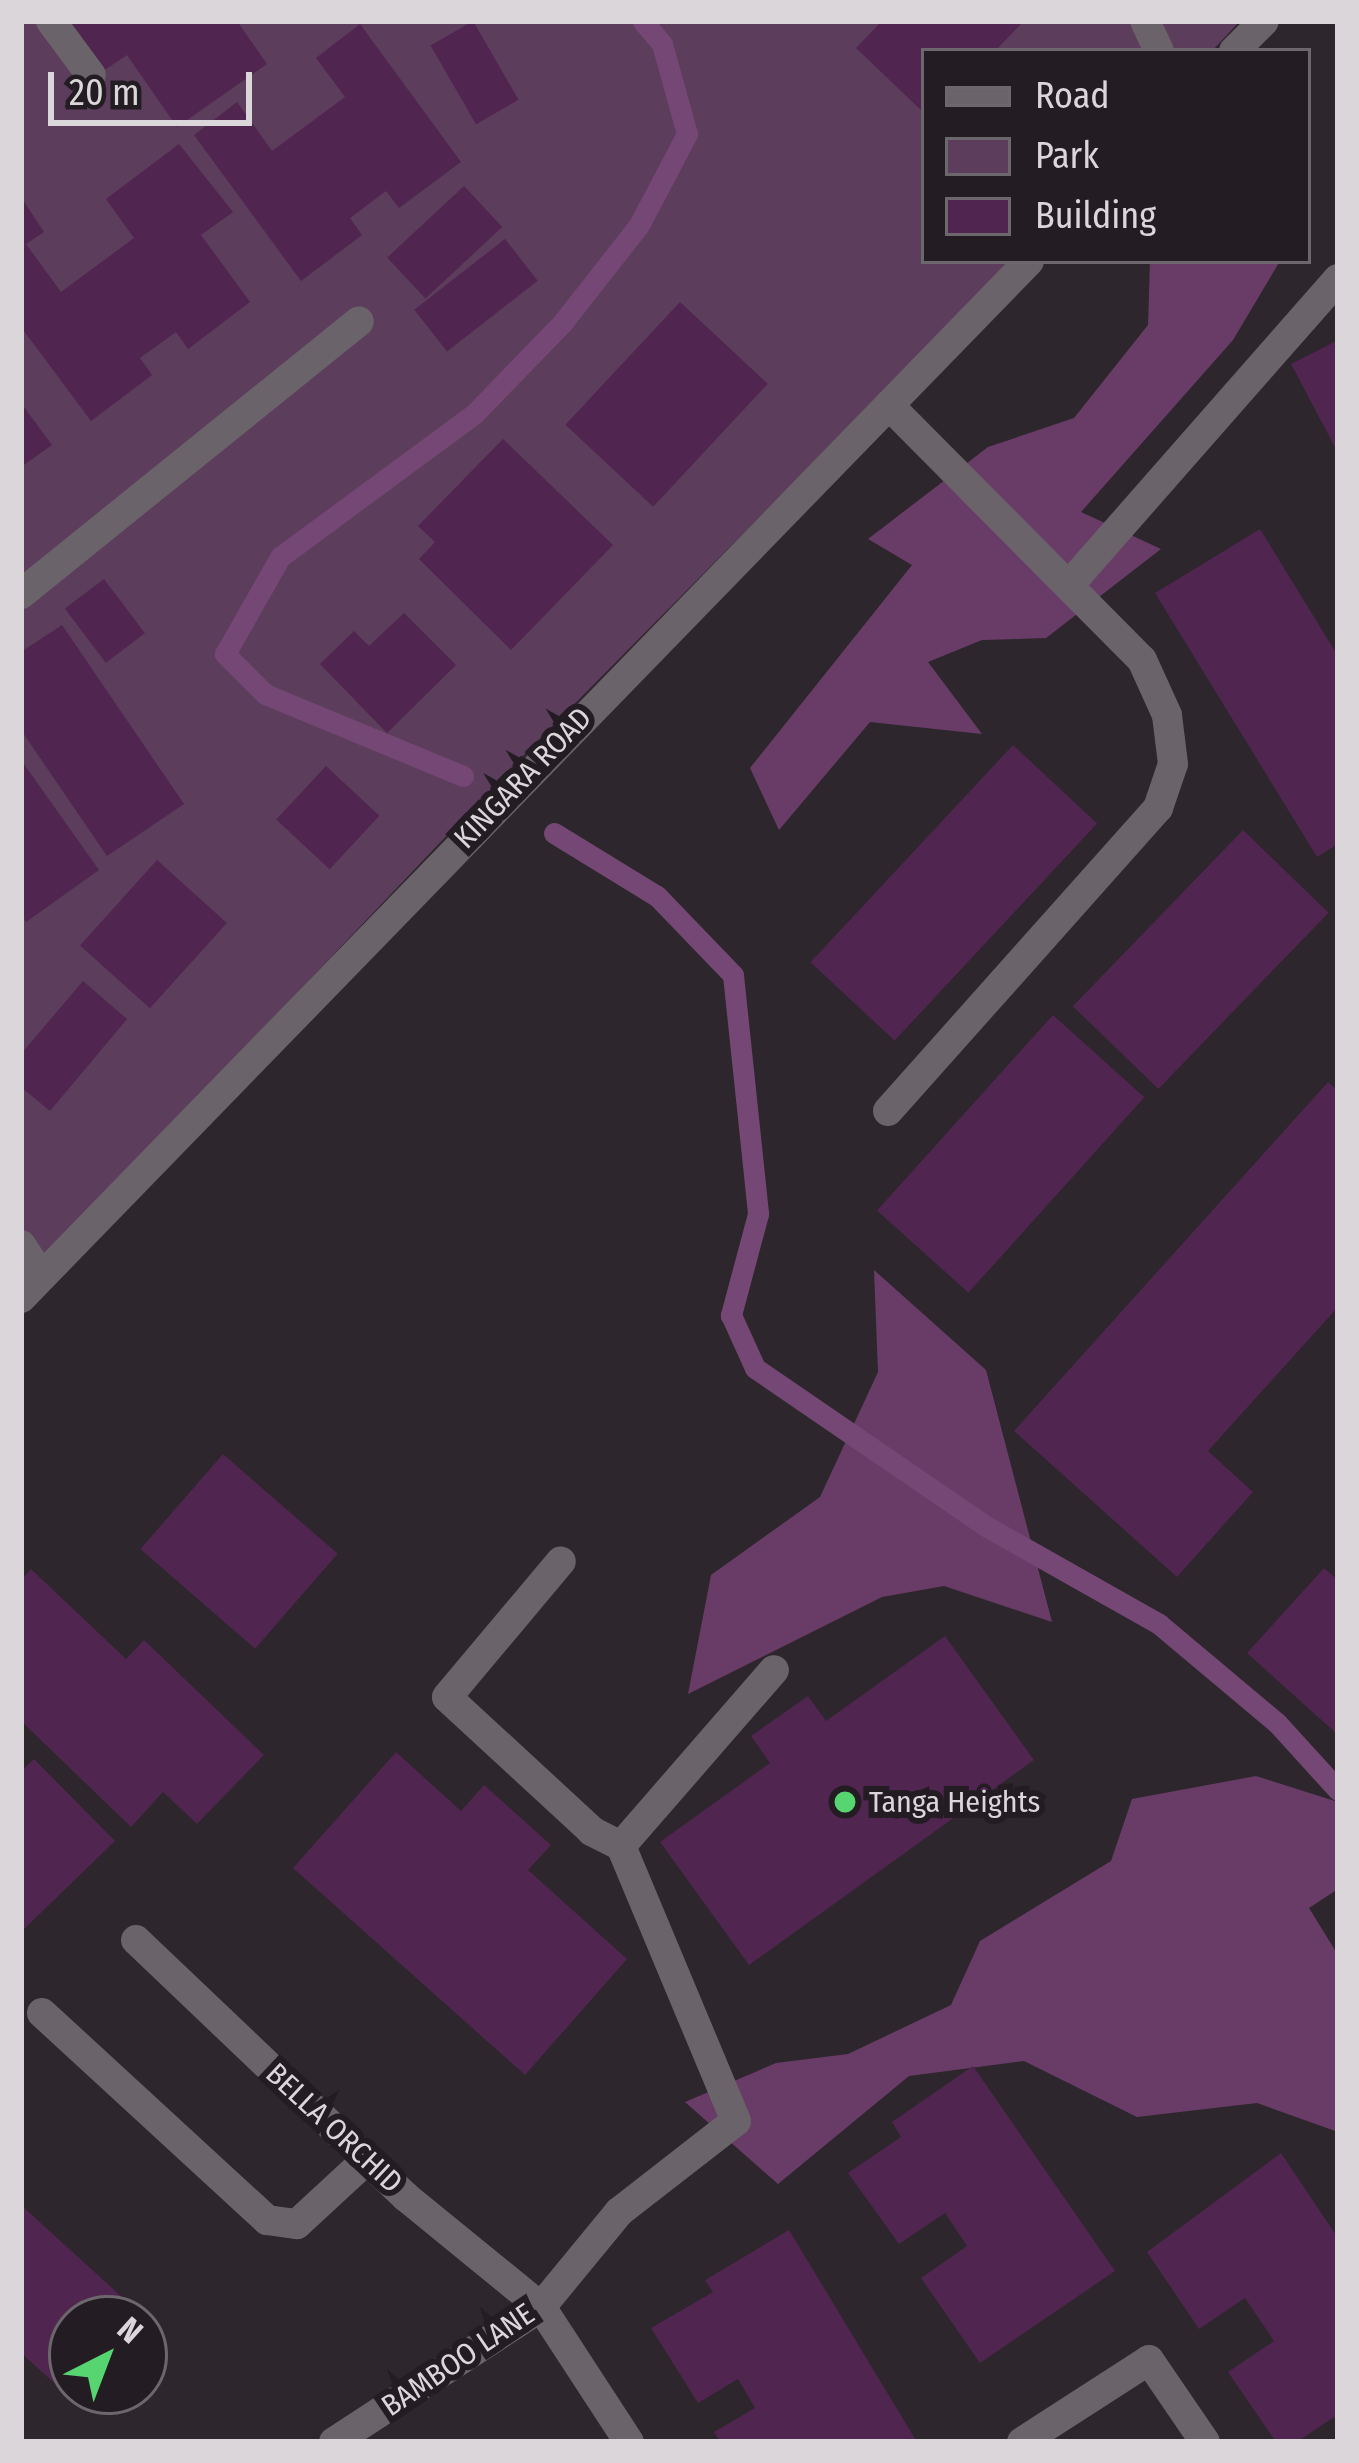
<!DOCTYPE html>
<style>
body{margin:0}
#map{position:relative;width:1359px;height:2463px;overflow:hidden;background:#2d262c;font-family:"Fira Sans Condensed",sans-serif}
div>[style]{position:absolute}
.green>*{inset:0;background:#5c3d5b}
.forest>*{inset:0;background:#693c68}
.stream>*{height:21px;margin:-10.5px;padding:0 10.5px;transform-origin:10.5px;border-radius:10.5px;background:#754774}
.building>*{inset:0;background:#502550;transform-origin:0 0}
.lane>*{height:30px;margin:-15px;padding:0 15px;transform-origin:15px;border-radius:15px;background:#6a636a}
.street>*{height:30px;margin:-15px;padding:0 15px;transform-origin:15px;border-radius:15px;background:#6a636a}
.secondary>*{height:30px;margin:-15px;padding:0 15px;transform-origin:15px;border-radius:15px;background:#6a636a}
.dots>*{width:33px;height:33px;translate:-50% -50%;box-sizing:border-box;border:6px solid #231d23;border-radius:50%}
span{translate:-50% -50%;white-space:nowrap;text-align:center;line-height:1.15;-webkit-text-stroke:12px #231d23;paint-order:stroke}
.street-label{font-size:30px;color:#dad6d9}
.poi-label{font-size:30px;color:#dad6d9}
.left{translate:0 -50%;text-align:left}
.frame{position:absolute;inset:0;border:24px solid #dad6d9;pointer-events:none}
.legend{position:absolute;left:921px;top:48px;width:390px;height:216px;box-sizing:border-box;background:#231d23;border:3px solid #6c676c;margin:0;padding:15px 21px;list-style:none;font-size:36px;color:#dad6d9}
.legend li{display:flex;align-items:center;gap:24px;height:60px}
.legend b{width:60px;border:3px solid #6c676c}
.north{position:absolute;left:48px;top:2295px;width:120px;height:120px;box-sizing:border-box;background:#231d23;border:3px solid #6c676c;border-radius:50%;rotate:42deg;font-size:33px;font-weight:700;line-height:48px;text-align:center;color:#dad6d9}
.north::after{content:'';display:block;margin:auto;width:42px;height:54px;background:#57d570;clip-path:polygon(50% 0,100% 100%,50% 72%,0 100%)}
.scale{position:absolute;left:48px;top:72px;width:204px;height:54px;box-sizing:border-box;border:6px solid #dad6d9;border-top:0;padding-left:15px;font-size:36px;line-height:42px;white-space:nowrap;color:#dad6d9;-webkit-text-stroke:9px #231d23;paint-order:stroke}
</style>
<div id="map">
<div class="green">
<div style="clip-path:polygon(21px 21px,1240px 21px,1212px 51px,924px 51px,924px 261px,1013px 261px,511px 768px,21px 1283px)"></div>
</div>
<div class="forest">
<div style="clip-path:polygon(1150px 261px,1280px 261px,1233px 340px,1081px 512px,1161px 549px,1046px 638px,982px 640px,928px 662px,982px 734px,870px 722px,779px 830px,750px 768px,912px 565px,868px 539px,988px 447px,1074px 418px,1148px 325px)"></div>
<div style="clip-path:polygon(874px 1270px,986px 1370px,1052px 1622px,944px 1586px,882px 1597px,688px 1694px,711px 1575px,820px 1497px,878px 1372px)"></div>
<div style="clip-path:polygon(1256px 1776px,1338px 1802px,1338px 1889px,1309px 1908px,1338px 1955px,1338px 2132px,1257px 2103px,1137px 2117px,1024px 2061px,909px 2076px,778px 2184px,685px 2102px,776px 2063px,848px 2054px,951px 2005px,980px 1941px,1111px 1861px,1132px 1799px)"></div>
</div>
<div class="stream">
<div style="left:463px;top:776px;width:214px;rotate:-157.5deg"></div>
<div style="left:265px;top:694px;width:57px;rotate:-135deg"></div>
<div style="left:225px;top:654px;width:112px;rotate:-60.4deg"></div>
<div style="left:280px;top:557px;width:241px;rotate:-36.4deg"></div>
<div style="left:474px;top:414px;width:128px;rotate:-45.9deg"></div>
<div style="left:563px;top:322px;width:123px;rotate:-51.9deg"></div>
<div style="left:639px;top:225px;width:103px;rotate:-62.2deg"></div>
<div style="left:687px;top:134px;width:93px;rotate:-105.5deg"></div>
<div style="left:662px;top:44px;width:30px;rotate:-130deg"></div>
<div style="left:554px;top:833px;width:121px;rotate:31.5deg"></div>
<div style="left:657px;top:896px;width:110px;rotate:46.1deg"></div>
<div style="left:733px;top:975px;width:240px;rotate:84deg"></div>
<div style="left:758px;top:1214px;width:105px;rotate:105deg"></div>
<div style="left:731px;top:1315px;width:58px;rotate:65.6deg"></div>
<div style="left:755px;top:1368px;width:278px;rotate:34.4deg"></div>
<div style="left:984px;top:1525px;width:201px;rotate:29.5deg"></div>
<div style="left:1159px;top:1624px;width:154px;rotate:40deg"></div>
<div style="left:1277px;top:1723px;width:91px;rotate:47.7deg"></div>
</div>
<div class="building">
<div style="clip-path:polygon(68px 21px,237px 21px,267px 64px,177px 127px,127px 55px,103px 71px)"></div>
<div style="left:473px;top:21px;width:91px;height:49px;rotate:60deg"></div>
<div style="clip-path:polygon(882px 21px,1024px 21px,995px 51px,924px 51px,924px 113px,856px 48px)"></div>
<div style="clip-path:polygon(360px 24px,461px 162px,399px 208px,386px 191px,350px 218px,362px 235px,301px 281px,194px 135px,237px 102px,272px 151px,345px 97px,316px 58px)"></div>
<div style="clip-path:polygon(179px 144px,233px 212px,201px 235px,250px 302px,188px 349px,176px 332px,140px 358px,152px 375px,91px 421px,21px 327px,21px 197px,44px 232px,26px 244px,61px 292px,134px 238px,106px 199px)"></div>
<div style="left:464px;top:186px;width:56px;height:105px;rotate:47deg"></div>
<div style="left:505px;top:239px;width:53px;height:115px;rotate:52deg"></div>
<div style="left:680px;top:302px;width:120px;height:168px;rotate:43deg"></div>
<div style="clip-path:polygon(1338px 340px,1338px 453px,1291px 364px)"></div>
<div style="clip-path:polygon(21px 403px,52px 445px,21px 467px)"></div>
<div style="clip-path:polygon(503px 439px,613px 545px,511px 650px,419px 559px,435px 542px,418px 526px)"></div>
<div style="clip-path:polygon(1260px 529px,1338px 656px,1338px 844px,1317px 857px,1155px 593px)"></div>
<div style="left:104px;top:579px;width:68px;height:49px;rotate:53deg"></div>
<div style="clip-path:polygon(404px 613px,456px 665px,387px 733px,320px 664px,354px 631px,369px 646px)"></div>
<div style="clip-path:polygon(62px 625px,184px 804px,107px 856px,21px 730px,21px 652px)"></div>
<div style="left:1013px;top:745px;width:115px;height:297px;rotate:43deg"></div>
<div style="clip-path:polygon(21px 760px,99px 870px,26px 922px,21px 915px)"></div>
<div style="left:326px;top:766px;width:73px;height:73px;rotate:43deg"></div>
<div style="left:1243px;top:830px;width:119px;height:245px;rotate:44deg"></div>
<div style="left:157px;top:860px;width:94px;height:115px;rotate:42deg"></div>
<div style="clip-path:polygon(83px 981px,127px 1019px,50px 1111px,21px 1087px,21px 1054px)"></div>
<div style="left:1053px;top:1015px;width:123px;height:263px;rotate:42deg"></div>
<div style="clip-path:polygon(1328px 1082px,1338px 1091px,1338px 1307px,1208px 1451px,1253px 1492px,1177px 1577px,1014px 1431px)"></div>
<div style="left:223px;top:1454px;width:152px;height:126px;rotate:41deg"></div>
<div style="clip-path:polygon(1324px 1568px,1338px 1580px,1338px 1735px,1247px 1653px)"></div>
<div style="clip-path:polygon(31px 1569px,126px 1659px,144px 1640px,264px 1755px,197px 1824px,163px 1792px,131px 1827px,21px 1721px,21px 1580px)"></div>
<div style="clip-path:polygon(945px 1636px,1034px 1760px,749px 1965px,660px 1842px,770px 1763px,751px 1736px,808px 1696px,826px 1721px)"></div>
<div style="clip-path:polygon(396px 1752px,461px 1811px,484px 1785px,551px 1845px,528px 1870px,627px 1959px,525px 2075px,293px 1868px)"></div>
<div style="clip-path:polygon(34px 1759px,115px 1841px,21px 1932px,21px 1771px)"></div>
<div style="clip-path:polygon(973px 2066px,1115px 2271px,980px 2363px,921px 2278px,967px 2246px,945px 2213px,899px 2244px,848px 2173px,901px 2137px,892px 2122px)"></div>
<div style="clip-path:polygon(1281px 2153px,1338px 2238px,1338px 2424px,1334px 2417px,1297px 2442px,1276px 2442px,1228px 2372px,1274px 2341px,1245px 2298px,1199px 2329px,1147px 2252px)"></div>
<div style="clip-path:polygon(21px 2205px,156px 2328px,144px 2341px,144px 2319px,72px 2319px,72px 2391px,98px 2391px,82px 2408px,21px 2353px)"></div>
<div style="clip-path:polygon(789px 2230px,917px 2442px,720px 2442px,714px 2432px,755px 2408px,738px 2379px,698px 2403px,651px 2328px,713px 2292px,705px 2280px)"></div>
</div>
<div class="lane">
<div style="left:51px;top:21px;width:67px;rotate:53.5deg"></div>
<div style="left:1070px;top:584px;width:406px;rotate:-48.7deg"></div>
<div style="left:888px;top:1111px;width:406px;rotate:-48.3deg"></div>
<div style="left:1158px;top:808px;width:46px;rotate:-71.2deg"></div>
<div style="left:1173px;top:764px;width:49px;rotate:-97deg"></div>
<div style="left:1167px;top:715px;width:60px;rotate:-114.4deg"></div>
<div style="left:1142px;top:660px;width:359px;rotate:-134.8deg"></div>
<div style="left:136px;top:1940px;width:373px;rotate:43.6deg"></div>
<div style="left:406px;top:2197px;width:174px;rotate:39.2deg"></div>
<div style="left:42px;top:2013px;width:306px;rotate:42.6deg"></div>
<div style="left:267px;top:2220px;width:30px;rotate:8deg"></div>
<div style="left:297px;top:2224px;width:94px;rotate:-42.8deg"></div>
<div style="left:1022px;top:2442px;width:151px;rotate:-32.8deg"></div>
<div style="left:1149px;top:2360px;width:99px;rotate:55.7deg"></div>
</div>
<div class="street">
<div style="left:1145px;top:21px;width:33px;rotate:65deg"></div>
<div style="left:21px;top:594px;width:434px;rotate:-38.9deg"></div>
<div style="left:21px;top:1245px;width:37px;rotate:57deg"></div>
<div style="left:621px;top:1846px;width:233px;rotate:-49deg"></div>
<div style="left:541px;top:2307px;width:161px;rotate:56.9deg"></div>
<div style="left:334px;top:2442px;width:247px;rotate:-33.1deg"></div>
<div style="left:541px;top:2307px;width:123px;rotate:-50.6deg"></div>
<div style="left:619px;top:2212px;width:148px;rotate:-37.9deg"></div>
<div style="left:736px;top:2121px;width:298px;rotate:-112.7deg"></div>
<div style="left:621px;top:1846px;width:33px;rotate:-153deg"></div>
<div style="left:592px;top:1831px;width:197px;rotate:-137.3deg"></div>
<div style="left:447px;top:1697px;width:177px;rotate:-50deg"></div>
</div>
<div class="secondary">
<div style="left:1234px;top:51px;width:42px;rotate:-45deg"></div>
<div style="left:21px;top:1298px;width:1446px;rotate:-45.81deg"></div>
</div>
<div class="dots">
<div style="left:845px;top:1802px;background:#57d570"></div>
</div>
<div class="street-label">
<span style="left:523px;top:778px;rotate:-46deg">KINGARA ROAD</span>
<span style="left:334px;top:2128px;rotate:43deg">BELLA ORCHID</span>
<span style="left:458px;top:2360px;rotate:-34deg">BAMBOO LANE</span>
</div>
<div class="poi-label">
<span class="left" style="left:869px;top:1802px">Tanga Heights</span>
</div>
<div class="frame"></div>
<ul class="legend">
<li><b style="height:15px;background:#6a636a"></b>Road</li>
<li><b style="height:33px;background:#5c3d5b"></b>Park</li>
<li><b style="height:33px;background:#502550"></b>Building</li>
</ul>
<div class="north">N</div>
<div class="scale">20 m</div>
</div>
